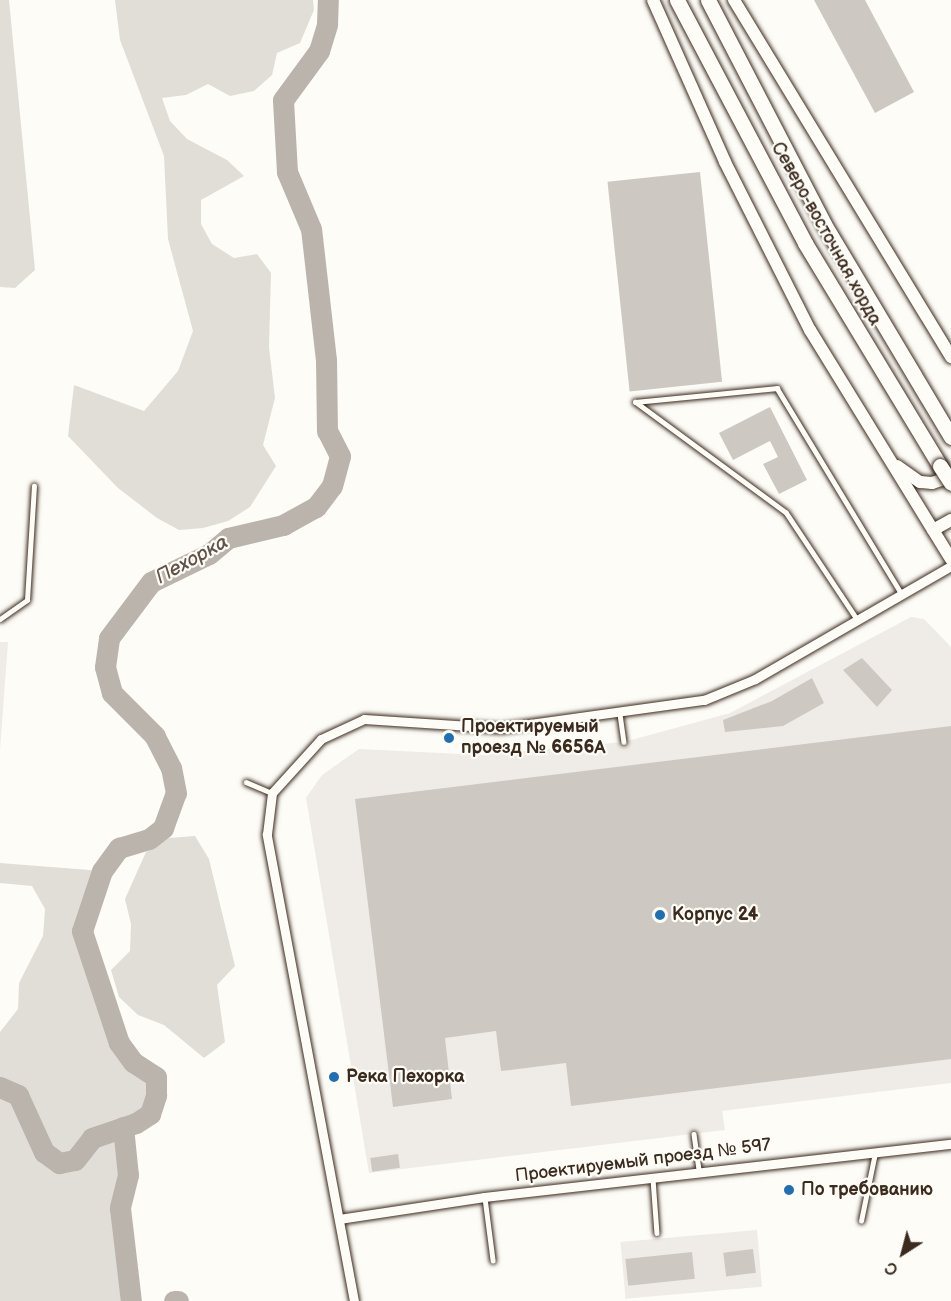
<!DOCTYPE html>
<meta charset="utf-8">
<style>
body{margin:0}
#map{position:relative;width:951px;height:1301px;overflow:hidden;background:#fdfcf7;font-family:"Balsamiq Sans",sans-serif}
div>[style]{position:absolute}
.built>*{inset:0;background:#efece7;transform-origin:0 0}
.green>*{inset:0;background:#e1ded7}
.river>*{height:21px;margin:-10.5px;padding:0 10.5px;transform-origin:10.5px;border-radius:10.5px;background:#bbb4ad}
.building>*{inset:0;background:#cdc8c2;transform-origin:0 0}
.roads{filter:drop-shadow(0 0 2px #3b2a1e) drop-shadow(0 0 2px #3b2a1e)}
.service>*{height:4.5px;margin:-2.25px;padding:0 2.25px;transform-origin:2.25px;border-radius:2.25px;background:#fdfcf7}
.minor>*{height:9px;margin:-4.5px;padding:0 4.5px;transform-origin:4.5px;border-radius:4.5px;background:#fdfcf7}
.tertiary>*{height:12px;margin:-6px;padding:0 6px;transform-origin:6px;border-radius:6px;background:#fdfcf7}
.trunk>*{height:15px;margin:-7.5px;padding:0 7.5px;transform-origin:7.5px;border-radius:7.5px;background:#fdfcf7}
.bridges{filter:drop-shadow(0 0 2px #3b2a1e) drop-shadow(0 0 2px #3b2a1e)}
.trunk-bridge>*{height:15px;margin:-7.5px;padding:0 7.5px;transform-origin:7.5px;border-radius:7.5px;background:#fdfcf7}
.dots>*{width:16px;height:16px;translate:-50% -50%;box-sizing:border-box;border:3px solid #fdfcf7;border-radius:50%}
span{translate:-50% -50%;white-space:nowrap;text-align:center;line-height:1.15;-webkit-text-stroke:4.5px #fdfcf7;paint-order:stroke}
.street-label{font-size:18px;color:#3b2a1e}
.poi-label{font-size:18px;color:#3b2a1e;font-weight:700}
.left{translate:0 -50%;text-align:left}
.water-label{font-size:20px;color:#615349;font-style:italic}
.north{position:absolute;left:873px;top:1223px;width:60px;height:60px;-webkit-text-stroke:4px #fdfcf7;paint-order:stroke;rotate:216deg;font-size:16px;font-weight:700;line-height:24px;text-align:center;color:#3b2a1e}
.north::after{content:'';display:block;margin:auto;width:21px;height:27px;background:#3b2a1e;clip-path:polygon(50% 0,100% 100%,50% 72%,0 100%)}
</style>
<div id="map">
<div class="built">
<div style="clip-path:polygon(911px 617px,924px 619px,951px 647px,951px 1083px,722px 1111px,725px 1130px,369px 1173px,306px 798px,322px 775px,359px 749px,482px 755px,624px 742px,730px 713px)"></div>
<div style="clip-path:polygon(0 642px,8px 642px,0 750px)"></div>
<div style="left:757px;top:1230px;width:57px;height:137px;rotate:85deg"></div>
</div>
<div class="green">
<div style="clip-path:polygon(0 0,9px 0,35px 270px,15px 288px,0 287px)"></div>
<div style="clip-path:polygon(115px 0,313px 0,314px 10px,300px 43px,277px 53px,272px 75px,254px 91px,230px 96px,208px 84px,186px 95px,162px 98px,170px 121px,187px 139px,227px 160px,244px 176px,201px 200px,201px 224px,212px 244px,234px 258px,257px 254px,271px 273px,269px 347px,275px 398px,263px 445px,276px 466px,250px 507px,228px 521px,203px 528px,179px 530px,157px 518px,118px 488px,68px 436px,74px 385px,144px 411px,178px 371px,193px 331px,168px 239px,164px 156px,120px 40px)"></div>
<div style="clip-path:polygon(195px 836px,209px 859px,235px 966px,217px 985px,225px 1042px,204px 1058px,164px 1025px,138px 1015px,119px 997px,111px 970px,130px 951px,131px 924px,125px 899px,146px 852px,169px 838px)"></div>
<div style="clip-path:polygon(0 863px,102px 871px,82px 931px,119px 1043px,133px 1062px,156px 1077px,150px 1114px,123px 1127px,128px 1175px,120px 1208px,131px 1301px,0 1301px,0 1032px,18px 1009px,19px 983px,43px 936px,45px 909px,32px 886px,0 883px)"></div>
</div>
<div class="river">
<div style="left:0;top:1087px;width:20px;rotate:24deg"></div>
<div style="left:18px;top:1095px;width:63px;rotate:65.5deg"></div>
<div style="left:44px;top:1152px;width:19px;rotate:36deg"></div>
<div style="left:59px;top:1163px;width:16px;rotate:-11deg"></div>
<div style="left:75px;top:1160px;width:28px;rotate:-52deg"></div>
<div style="left:92px;top:1138px;width:46px;rotate:-18.8deg"></div>
<div style="left:136px;top:1123px;width:17px;rotate:-33deg"></div>
<div style="left:150px;top:1114px;width:20px;rotate:-72deg"></div>
<div style="left:156px;top:1095px;width:18px;rotate:-90deg"></div>
<div style="left:156px;top:1077px;width:27px;rotate:-147deg"></div>
<div style="left:133px;top:1062px;width:24px;rotate:-126deg"></div>
<div style="left:119px;top:1043px;width:118px;rotate:-108.3deg"></div>
<div style="left:82px;top:931px;width:63px;rotate:-71.6deg"></div>
<div style="left:102px;top:871px;width:29px;rotate:-54deg"></div>
<div style="left:119px;top:848px;width:31px;rotate:-17deg"></div>
<div style="left:149px;top:839px;width:18px;rotate:-38deg"></div>
<div style="left:163px;top:828px;width:37px;rotate:-70deg"></div>
<div style="left:176px;top:793px;width:25px;rotate:-101deg"></div>
<div style="left:171px;top:768px;width:36px;rotate:-117deg"></div>
<div style="left:155px;top:736px;width:61px;rotate:-135deg"></div>
<div style="left:112px;top:693px;width:27px;rotate:-105deg"></div>
<div style="left:105px;top:667px;width:29px;rotate:-82deg"></div>
<div style="left:109px;top:638px;width:70px;rotate:-53.1deg"></div>
<div style="left:151px;top:582px;width:64px;rotate:-25.8deg"></div>
<div style="left:209px;top:554px;width:25px;rotate:-40deg"></div>
<div style="left:228px;top:538px;width:57px;rotate:-13.3deg"></div>
<div style="left:283px;top:525px;width:38px;rotate:-29deg"></div>
<div style="left:316px;top:507px;width:26px;rotate:-53deg"></div>
<div style="left:332px;top:486px;width:31px;rotate:-75deg"></div>
<div style="left:340px;top:456px;width:28px;rotate:-117deg"></div>
<div style="left:327px;top:431px;width:71px;rotate:-90.8deg"></div>
<div style="left:326px;top:360px;width:132px;rotate:-96.5deg"></div>
<div style="left:311px;top:229px;width:62px;rotate:-112.8deg"></div>
<div style="left:287px;top:172px;width:72px;rotate:-93.2deg"></div>
<div style="left:283px;top:100px;width:61px;rotate:-53.7deg"></div>
<div style="left:319px;top:51px;width:28px;rotate:-73deg"></div>
<div style="left:327px;top:24px;width:24px;rotate:-88deg"></div>
<div style="left:123px;top:1127px;width:48px;rotate:84.1deg"></div>
<div style="left:128px;top:1175px;width:34px;rotate:104deg"></div>
<div style="left:120px;top:1208px;width:94px;rotate:83.3deg"></div>
<div style="left:174px;top:1301px;width:4px"></div>
</div>
<div class="building">
<div style="clip-path:polygon(814px 0,865px 0,914px 92px,875px 113px)"></div>
<div style="left:700px;top:172px;width:211px;height:93px;rotate:84deg"></div>
<div style="clip-path:polygon(770px 407px,807px 480px,779px 494px,763px 464px,778px 457px,770px 441px,733px 460px,719px 433px)"></div>
<div style="clip-path:polygon(862px 658px,892px 690px,877px 707px,843px 670px)"></div>
<div style="clip-path:polygon(812px 678px,824px 703px,783px 726px,725px 732px,723px 720px,772px 701px)"></div>
<div style="clip-path:polygon(951px 726px,951px 1059px,571px 1106px,566px 1063px,501px 1071px,496px 1031px,445px 1038px,452px 1099px,393px 1107px,355px 799px)"></div>
<div style="left:398px;top:1154px;width:14px;height:28px;rotate:82deg"></div>
<div style="left:753px;top:1249px;width:24px;height:30px;rotate:83deg"></div>
<div style="left:692px;top:1252px;width:27px;height:67px;rotate:84deg"></div>
</div>
<div class="roads">
<div class="service">
<div style="left:0;top:619px;width:33px;rotate:-35deg"></div>
<div style="left:27px;top:600px;width:114px;rotate:-86.5deg"></div>
<div style="left:857px;top:620px;width:128px;rotate:-123.6deg"></div>
<div style="left:786px;top:513px;width:187px;rotate:-143.7deg"></div>
<div style="left:635px;top:402px;width:143px;rotate:-5.6deg"></div>
<div style="left:777px;top:388px;width:241px;rotate:58.8deg"></div>
<div style="left:620px;top:714px;width:28px;rotate:82deg"></div>
<div style="left:246px;top:782px;width:28px;rotate:23deg"></div>
<div style="left:694px;top:1134px;width:37px;rotate:82deg"></div>
<div style="left:653px;top:1179px;width:54px;rotate:85.8deg"></div>
<div style="left:485px;top:1198px;width:63px;rotate:82.6deg"></div>
<div style="left:861px;top:1221px;width:69px;rotate:-78.4deg"></div>
</div>
<div class="minor">
<div style="left:339px;top:1219px;width:147px;rotate:-8.6deg"></div>
<div style="left:484px;top:1197px;width:470px;rotate:-6.5deg"></div>
<div style="left:354px;top:1301px;width:475px;rotate:-100.6deg"></div>
<div style="left:267px;top:834px;width:41px;rotate:-83deg"></div>
<div style="left:272px;top:793px;width:73px;rotate:-47.8deg"></div>
<div style="left:321px;top:739px;width:47px;rotate:-24.9deg"></div>
<div style="left:364px;top:719px;width:137px;rotate:3.8deg"></div>
<div style="left:501px;top:728px;width:205px;rotate:-7.9deg"></div>
<div style="left:704px;top:700px;width:55px;rotate:-22.4deg"></div>
<div style="left:755px;top:679px;width:226px;rotate:-30deg"></div>
</div>
<div class="tertiary">
<div style="left:653px;top:0;width:177px;rotate:66deg"></div>
<div style="left:725px;top:162px;width:188px;rotate:63.2deg"></div>
<div style="left:810px;top:330px;width:269px;rotate:58.4deg"></div>
<div style="left:734px;top:0;width:418px;rotate:58.7deg"></div>
<div style="left:897px;top:466px;width:28px;rotate:35deg"></div>
<div style="left:920px;top:482px;width:12px;rotate:5deg"></div>
<div style="left:932px;top:483px;width:20px;rotate:-18deg"></div>
<div style="left:933px;top:530px;width:21px;rotate:-29deg"></div>
</div>
<div class="trunk">
<div style="left:677px;top:0;width:275px;rotate:62.2deg"></div>
<div style="left:805px;top:243px;width:261px;rotate:58.8deg"></div>
<div style="left:708px;top:0;width:252px;rotate:62.6deg"></div>
<div style="left:824px;top:224px;width:248px;rotate:59.2deg"></div>
</div>
</div>
<div class="bridges">
<div class="trunk-bridge">
<div style="left:940px;top:466px;width:20px;rotate:57deg"></div>
</div>
</div>
<div class="dots">
<div style="left:449px;top:738px;background:#1f6fb2"></div>
<div style="left:660px;top:915px;background:#1f6fb2"></div>
<div style="left:334px;top:1077px;background:#1f6fb2"></div>
<div style="left:789px;top:1190px;background:#1f6fb2"></div>
</div>
<div class="street-label">
<span style="left:826px;top:234px;rotate:61deg">Северо-восточная хорда</span>
<span style="left:643px;top:1161px;rotate:-7deg">Проектируемый проезд № 597</span>
</div>
<div class="poi-label">
<span class="left" style="left:461px;top:738px">Проектируемый<br>проезд № 6656А</span>
<span class="left" style="left:672px;top:915px">Корпус 24</span>
<span class="left" style="left:346px;top:1077px">Река Пехорка</span>
<span class="left" style="left:801px;top:1190px">По требованию</span>
</div>
<div class="water-label">
<span style="left:192px;top:560px;rotate:-29deg">Пехорка</span>
</div>
<div class="north">С</div>
</div>
